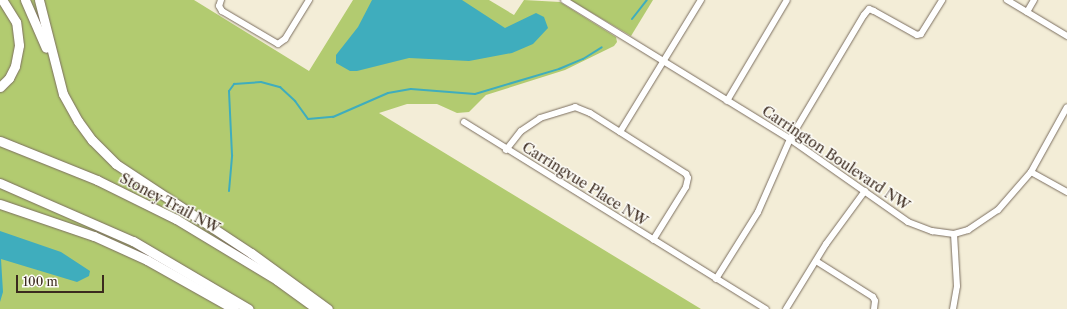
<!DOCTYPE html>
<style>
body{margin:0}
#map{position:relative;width:1067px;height:309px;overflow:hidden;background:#f3edd7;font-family:"Libre Caslon Text",serif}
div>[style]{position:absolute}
.green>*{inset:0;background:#b2cb70}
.water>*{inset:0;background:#3fadbd}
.stream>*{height:2px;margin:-1px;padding:0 1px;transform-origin:1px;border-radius:1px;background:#3fadbd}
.roads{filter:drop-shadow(0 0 1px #7b6e5f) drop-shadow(0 0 1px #7b6e5f)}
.minor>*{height:6px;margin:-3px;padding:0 3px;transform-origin:3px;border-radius:3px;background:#fff}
.highway>*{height:9px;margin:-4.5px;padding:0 4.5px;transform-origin:4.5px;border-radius:4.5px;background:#fff}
span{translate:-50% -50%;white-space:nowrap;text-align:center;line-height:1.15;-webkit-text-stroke:3px #fdfcf7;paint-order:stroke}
.street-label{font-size:14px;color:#3b2a1e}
.scale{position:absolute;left:16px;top:275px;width:88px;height:18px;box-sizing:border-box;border:2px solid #3b2a1e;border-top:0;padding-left:5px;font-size:12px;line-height:14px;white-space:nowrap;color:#3b2a1e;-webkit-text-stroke:3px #fdfcf7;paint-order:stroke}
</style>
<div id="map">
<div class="green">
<div style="clip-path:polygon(0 0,194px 0,309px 71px,353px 0,489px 0,514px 15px,524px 0,560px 2px,616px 37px,617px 42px,614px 46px,565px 70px,486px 95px,469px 112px,457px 113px,437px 104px,407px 104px,379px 113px,701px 309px,0 309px)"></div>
<div style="clip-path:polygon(570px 0,653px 0,631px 36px)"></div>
</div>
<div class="water">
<div style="clip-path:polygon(372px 0,462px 0,505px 28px,536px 13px,544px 17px,548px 28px,533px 44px,512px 53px,469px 61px,409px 58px,357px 71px,350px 71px,336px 63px,336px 55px,358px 27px)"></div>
<div style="clip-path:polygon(0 231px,61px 252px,90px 271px,89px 276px,77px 282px,1px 259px,3px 292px,0 302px)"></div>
</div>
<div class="stream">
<div style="left:632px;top:19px;width:24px;rotate:-52deg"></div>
<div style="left:229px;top:191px;width:36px;rotate:-85deg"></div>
<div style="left:232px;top:155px;width:64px;rotate:-92.7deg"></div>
<div style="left:229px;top:91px;width:9px;rotate:-54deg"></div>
<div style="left:234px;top:84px;width:27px;rotate:-4deg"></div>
<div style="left:261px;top:82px;width:20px;rotate:15deg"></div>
<div style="left:280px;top:87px;width:21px;rotate:43deg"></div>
<div style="left:295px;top:101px;width:22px;rotate:54deg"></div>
<div style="left:308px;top:119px;width:25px;rotate:-5deg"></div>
<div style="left:333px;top:117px;width:60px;rotate:-23.6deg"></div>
<div style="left:388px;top:93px;width:23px;rotate:-10deg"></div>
<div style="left:411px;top:89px;width:64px;rotate:4.5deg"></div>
<div style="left:475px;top:94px;width:88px;rotate:-16.6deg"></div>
<div style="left:559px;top:69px;width:26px;rotate:-23deg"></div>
<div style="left:583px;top:59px;width:22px;rotate:-32deg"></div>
</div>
<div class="roads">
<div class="minor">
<div style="left:221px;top:0;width:6px;rotate:108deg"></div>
<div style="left:219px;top:6px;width:6px;rotate:59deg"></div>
<div style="left:222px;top:11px;width:65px;rotate:30.5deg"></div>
<div style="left:278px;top:44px;width:9px;rotate:-36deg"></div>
<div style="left:285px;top:39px;width:46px;rotate:-58.4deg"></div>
<div style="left:564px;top:0;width:265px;rotate:31.6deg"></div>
<div style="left:790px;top:139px;width:144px;rotate:35.1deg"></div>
<div style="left:908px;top:222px;width:26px;rotate:21deg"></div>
<div style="left:932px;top:231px;width:22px;rotate:8deg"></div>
<div style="left:954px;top:234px;width:15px;rotate:-16deg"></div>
<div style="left:968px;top:230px;width:36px;rotate:-34deg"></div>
<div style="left:998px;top:210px;width:50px;rotate:-49deg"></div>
<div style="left:1031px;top:172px;width:74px;rotate:-61deg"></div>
<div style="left:1007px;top:0;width:70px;rotate:31deg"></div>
<div style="left:1027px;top:12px;width:14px;rotate:-60deg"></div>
<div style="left:727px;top:101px;width:117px;rotate:-59.3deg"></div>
<div style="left:464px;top:122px;width:355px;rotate:31.8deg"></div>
<div style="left:620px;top:132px;width:155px;rotate:-58.5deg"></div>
<div style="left:506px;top:150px;width:24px;rotate:-52deg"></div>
<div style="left:521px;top:131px;width:23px;rotate:-34deg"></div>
<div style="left:540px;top:118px;width:37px;rotate:-17deg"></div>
<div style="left:575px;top:107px;width:16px;rotate:22deg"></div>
<div style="left:590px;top:113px;width:114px;rotate:32.4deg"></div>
<div style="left:686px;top:174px;width:4px;rotate:63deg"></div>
<div style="left:688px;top:178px;width:9px;rotate:103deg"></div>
<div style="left:686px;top:187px;width:62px;rotate:121.9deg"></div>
<div style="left:1031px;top:172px;width:41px;rotate:29.1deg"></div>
<div style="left:816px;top:261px;width:67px;rotate:32.3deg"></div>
<div style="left:873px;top:297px;width:4px;rotate:63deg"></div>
<div style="left:875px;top:301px;width:8px;rotate:97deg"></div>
<div style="left:716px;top:279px;width:79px;rotate:-57.9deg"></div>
<div style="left:758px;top:212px;width:80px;rotate:-66.3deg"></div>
<div style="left:790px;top:139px;width:144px;rotate:-59.2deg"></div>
<div style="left:864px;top:15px;width:8px;rotate:-50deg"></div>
<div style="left:869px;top:9px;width:5px;rotate:22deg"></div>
<div style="left:874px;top:11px;width:49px;rotate:29.2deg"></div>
<div style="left:917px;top:35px;width:4px;rotate:-14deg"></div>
<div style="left:921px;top:34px;width:40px;rotate:-58deg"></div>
<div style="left:786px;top:309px;width:76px;rotate:-58.4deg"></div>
<div style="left:826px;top:244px;width:66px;rotate:-53.7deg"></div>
<div style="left:953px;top:309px;width:23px;rotate:-80deg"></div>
<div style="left:957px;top:286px;width:52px;rotate:-93.3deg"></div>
</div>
<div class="highway">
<div style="left:25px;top:0;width:52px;rotate:66.4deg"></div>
<div style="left:39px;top:0;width:97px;rotate:75.7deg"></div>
<div style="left:63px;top:94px;width:31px;rotate:61deg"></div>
<div style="left:78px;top:121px;width:24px;rotate:54deg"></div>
<div style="left:92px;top:140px;width:34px;rotate:45deg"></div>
<div style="left:116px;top:164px;width:162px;rotate:33.4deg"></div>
<div style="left:251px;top:253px;width:95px;rotate:36deg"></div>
<div style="left:0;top:87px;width:13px;rotate:-45deg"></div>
<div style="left:9px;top:78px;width:13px;rotate:-63deg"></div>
<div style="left:15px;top:66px;width:21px;rotate:-79deg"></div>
<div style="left:19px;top:45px;width:23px;rotate:-97deg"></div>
<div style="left:16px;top:22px;width:26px;rotate:-122deg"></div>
<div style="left:0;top:141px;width:105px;rotate:21.9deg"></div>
<div style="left:97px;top:180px;width:88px;rotate:26.3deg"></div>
<div style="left:176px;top:219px;width:118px;rotate:31.1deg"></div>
<div style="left:277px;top:280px;width:49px;rotate:35.9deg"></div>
<div style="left:0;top:183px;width:145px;rotate:23.6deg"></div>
<div style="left:133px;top:241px;width:134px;rotate:30.4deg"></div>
<div style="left:0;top:204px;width:99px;rotate:18.8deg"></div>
<div style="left:94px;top:236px;width:58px;rotate:24.4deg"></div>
<div style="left:147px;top:260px;width:100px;rotate:29.4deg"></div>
</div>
</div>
<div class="street-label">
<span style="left:836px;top:158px;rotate:34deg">Carrington Boulevard NW</span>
<span style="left:585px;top:184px;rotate:32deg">Carringvue Place NW</span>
<span style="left:170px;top:203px;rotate:28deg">Stoney Trail NW</span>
</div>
<div class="scale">100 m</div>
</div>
